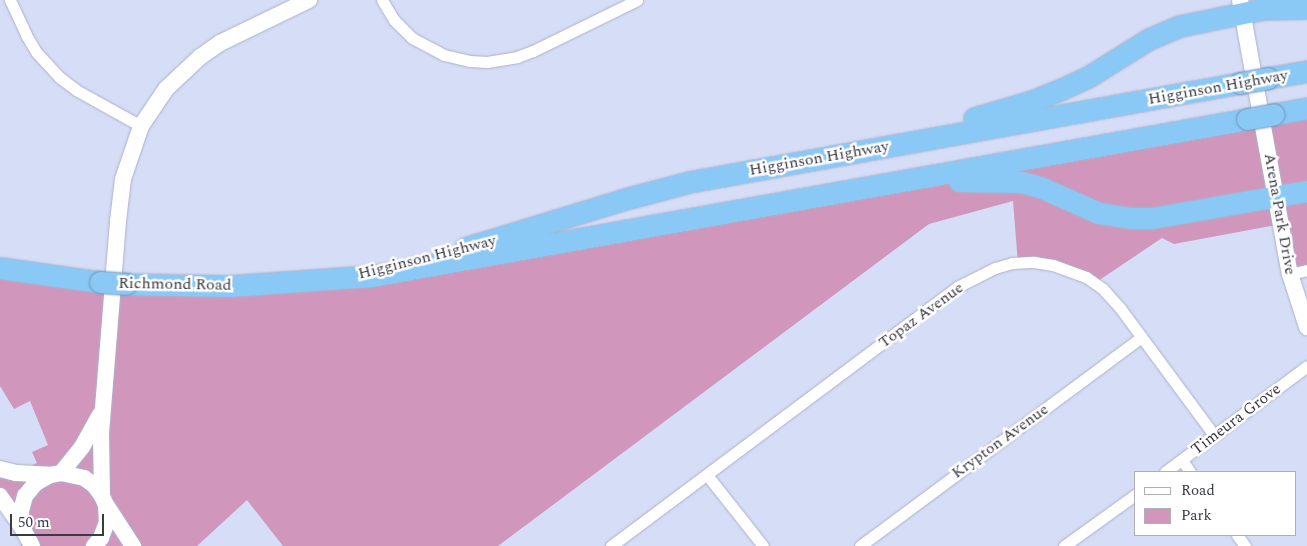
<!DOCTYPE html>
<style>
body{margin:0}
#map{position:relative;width:1307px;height:546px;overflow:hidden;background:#d6ddf7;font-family:Spectral,serif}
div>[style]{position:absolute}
.green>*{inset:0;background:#d196bc}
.roads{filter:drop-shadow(0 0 1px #abb2ca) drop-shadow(0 0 1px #abb2ca)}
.street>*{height:11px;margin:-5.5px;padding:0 5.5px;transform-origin:5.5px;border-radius:5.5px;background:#fff}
.secondary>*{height:16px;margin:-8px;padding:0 8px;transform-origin:8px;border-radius:8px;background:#fff}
.highway>*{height:21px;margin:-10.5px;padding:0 10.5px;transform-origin:10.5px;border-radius:10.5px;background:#8ac8f5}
.bridges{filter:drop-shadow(0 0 1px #6d96b7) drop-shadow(0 0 1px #6d96b7)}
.highway-bridge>*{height:21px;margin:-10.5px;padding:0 10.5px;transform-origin:10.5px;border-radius:10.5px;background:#8ac8f5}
span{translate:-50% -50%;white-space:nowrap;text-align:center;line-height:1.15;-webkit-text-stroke:5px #fff;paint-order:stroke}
.street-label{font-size:16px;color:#383a44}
.legend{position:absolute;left:1134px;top:471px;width:162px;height:65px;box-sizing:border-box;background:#fff;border:1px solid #afb0b4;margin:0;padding:6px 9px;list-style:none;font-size:15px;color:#383a44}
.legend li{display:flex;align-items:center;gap:10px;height:25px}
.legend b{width:25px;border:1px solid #afb0b4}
.scale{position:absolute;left:10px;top:514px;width:94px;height:22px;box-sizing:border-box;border:2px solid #383a44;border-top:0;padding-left:6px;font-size:15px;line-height:18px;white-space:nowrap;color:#383a44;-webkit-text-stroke:4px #fff;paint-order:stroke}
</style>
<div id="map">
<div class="green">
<div style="clip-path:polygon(1307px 109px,1307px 271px,1291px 274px,1282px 224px,1174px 244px,1162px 238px,1095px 283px,1086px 277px,1018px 264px,1013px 201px,929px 224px,498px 546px,283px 546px,247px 500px,197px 546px,21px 546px,23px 534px,0 497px,0 468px,17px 472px,37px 463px,32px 452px,48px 445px,30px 401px,14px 409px,0 386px,0 269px,287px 285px)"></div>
</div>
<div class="roads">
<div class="street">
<div style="left:10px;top:0;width:38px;rotate:65deg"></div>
<div style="left:26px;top:35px;width:21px;rotate:59deg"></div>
<div style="left:37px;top:53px;width:33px;rotate:47deg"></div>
<div style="left:59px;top:77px;width:21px;rotate:37deg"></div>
<div style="left:76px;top:90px;width:74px;rotate:29deg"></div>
<div style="left:382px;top:0;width:23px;rotate:59deg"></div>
<div style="left:394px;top:20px;width:25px;rotate:45deg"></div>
<div style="left:412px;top:38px;width:36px;rotate:28deg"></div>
<div style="left:444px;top:55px;width:27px;rotate:13deg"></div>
<div style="left:470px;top:61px;width:17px;rotate:3deg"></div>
<div style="left:487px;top:62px;width:30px;rotate:-9deg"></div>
<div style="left:517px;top:57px;width:17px;rotate:-21deg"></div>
<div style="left:533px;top:51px;width:116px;rotate:-26.1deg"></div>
<div style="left:1290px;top:274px;width:17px;rotate:-13deg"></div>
<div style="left:1182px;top:460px;width:14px;rotate:56deg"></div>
<div style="left:1165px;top:472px;width:177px;rotate:-36.7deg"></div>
<div style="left:707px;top:475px;width:90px;rotate:51.7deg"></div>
<div style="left:1237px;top:535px;width:14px;rotate:54deg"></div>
<div style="left:611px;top:546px;width:432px;rotate:-36.8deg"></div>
<div style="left:957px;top:287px;width:42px;rotate:-26.6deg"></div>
<div style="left:995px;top:268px;width:18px;rotate:-16deg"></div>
<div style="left:1012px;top:263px;width:22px;rotate:-3deg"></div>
<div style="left:1034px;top:262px;width:19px;rotate:9deg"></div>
<div style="left:1053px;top:265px;width:35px;rotate:20deg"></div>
<div style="left:1086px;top:277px;width:21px;rotate:35deg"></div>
<div style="left:1103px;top:289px;width:25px;rotate:48deg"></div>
<div style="left:1120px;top:308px;width:158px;rotate:53.5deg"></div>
<div style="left:860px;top:546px;width:350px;rotate:-36.6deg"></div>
<div style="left:1064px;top:546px;width:89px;rotate:-35.8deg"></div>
</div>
<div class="secondary">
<div style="left:1240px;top:0;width:279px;rotate:79.7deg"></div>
<div style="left:1290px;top:274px;width:56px;rotate:72.2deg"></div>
<div style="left:0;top:469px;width:16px;rotate:14deg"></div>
<div style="left:16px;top:473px;width:34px;rotate:3deg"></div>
<div style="left:61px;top:473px;width:33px;rotate:-51deg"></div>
<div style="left:82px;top:447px;width:37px;rotate:-61deg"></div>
<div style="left:0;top:496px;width:38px;rotate:55deg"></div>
<div style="left:102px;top:496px;width:63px;rotate:-90.9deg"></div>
<div style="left:101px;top:433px;width:213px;rotate:-85.4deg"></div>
<div style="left:118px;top:221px;width:42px;rotate:-83.2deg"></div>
<div style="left:123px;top:179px;width:56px;rotate:-71.2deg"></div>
<div style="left:141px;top:126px;width:45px;rotate:-56deg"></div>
<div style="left:166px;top:89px;width:47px;rotate:-43.3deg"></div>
<div style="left:200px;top:57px;width:24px;rotate:-35deg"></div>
<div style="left:220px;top:43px;width:99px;rotate:-25.8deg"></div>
<div style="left:107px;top:506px;width:48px;rotate:57deg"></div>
<div style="left:32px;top:546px;width:21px;rotate:-118deg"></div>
<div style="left:22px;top:527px;width:16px;rotate:-94deg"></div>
<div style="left:21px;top:511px;width:16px;rotate:-75deg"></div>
<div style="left:25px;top:496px;width:17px;rotate:-50deg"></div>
<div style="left:36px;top:483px;width:16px;rotate:-30deg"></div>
<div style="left:50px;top:475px;width:11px;rotate:-10deg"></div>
<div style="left:61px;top:473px;width:24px;rotate:12deg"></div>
<div style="left:84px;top:478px;width:12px;rotate:35deg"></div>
<div style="left:94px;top:485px;width:14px;rotate:54deg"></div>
<div style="left:102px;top:496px;width:10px;rotate:66deg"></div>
<div style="left:106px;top:505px;width:17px;rotate:87deg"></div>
<div style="left:107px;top:522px;width:17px;rotate:111deg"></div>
<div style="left:101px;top:538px;width:11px;rotate:131deg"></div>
</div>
<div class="highway">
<div style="left:1268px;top:78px;width:40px;rotate:-10deg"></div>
<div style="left:1274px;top:114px;width:34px;rotate:-10deg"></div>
<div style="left:974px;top:118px;width:60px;rotate:-16.3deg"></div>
<div style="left:1032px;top:101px;width:32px;rotate:-22deg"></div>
<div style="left:1062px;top:89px;width:29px;rotate:-25deg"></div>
<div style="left:1088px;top:77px;width:72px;rotate:-31.9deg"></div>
<div style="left:1149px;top:39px;width:34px;rotate:-23deg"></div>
<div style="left:1180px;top:26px;width:85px;rotate:-11.6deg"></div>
<div style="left:1263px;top:9px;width:44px;rotate:-1.3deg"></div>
<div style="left:959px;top:181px;width:62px;rotate:0.9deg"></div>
<div style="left:1021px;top:182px;width:20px;rotate:15deg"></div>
<div style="left:1040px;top:187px;width:64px;rotate:23.8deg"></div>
<div style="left:1099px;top:213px;width:33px;rotate:9deg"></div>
<div style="left:1132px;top:218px;width:20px"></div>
<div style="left:1152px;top:218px;width:157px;rotate:-9.9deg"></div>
<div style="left:465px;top:248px;width:171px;rotate:-17deg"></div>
<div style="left:629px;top:198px;width:62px;rotate:-14.9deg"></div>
<div style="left:689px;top:182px;width:560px;rotate:-10.19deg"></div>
<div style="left:0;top:268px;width:101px;rotate:8deg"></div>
<div style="left:126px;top:284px;width:103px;rotate:1.1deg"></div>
<div style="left:229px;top:286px;width:142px;rotate:-4deg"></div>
<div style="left:371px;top:276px;width:890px;rotate:-10.16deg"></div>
</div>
</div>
<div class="bridges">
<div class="highway-bridge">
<div style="left:1240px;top:83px;width:28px;rotate:-10deg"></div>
<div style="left:1247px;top:119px;width:27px;rotate:-10deg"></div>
<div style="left:100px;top:282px;width:26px;rotate:4deg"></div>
</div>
</div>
<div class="street-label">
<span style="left:1218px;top:87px;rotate:-10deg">Higginson Highway</span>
<span style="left:819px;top:158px;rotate:-10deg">Higginson Highway</span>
<span style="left:1280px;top:214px;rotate:80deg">Arena Park Drive</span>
<span style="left:427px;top:257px;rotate:-14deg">Higginson Highway</span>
<span style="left:175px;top:284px;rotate:1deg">Richmond Road</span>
<span style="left:921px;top:315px;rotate:-36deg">Topaz Avenue</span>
<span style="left:1236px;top:419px;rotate:-37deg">Timeura Grove</span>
<span style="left:1000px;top:441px;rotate:-36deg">Krypton Avenue</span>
</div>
<ul class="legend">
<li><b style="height:6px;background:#fff"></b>Road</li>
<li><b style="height:14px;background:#d196bc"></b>Park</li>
</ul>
<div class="scale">50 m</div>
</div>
